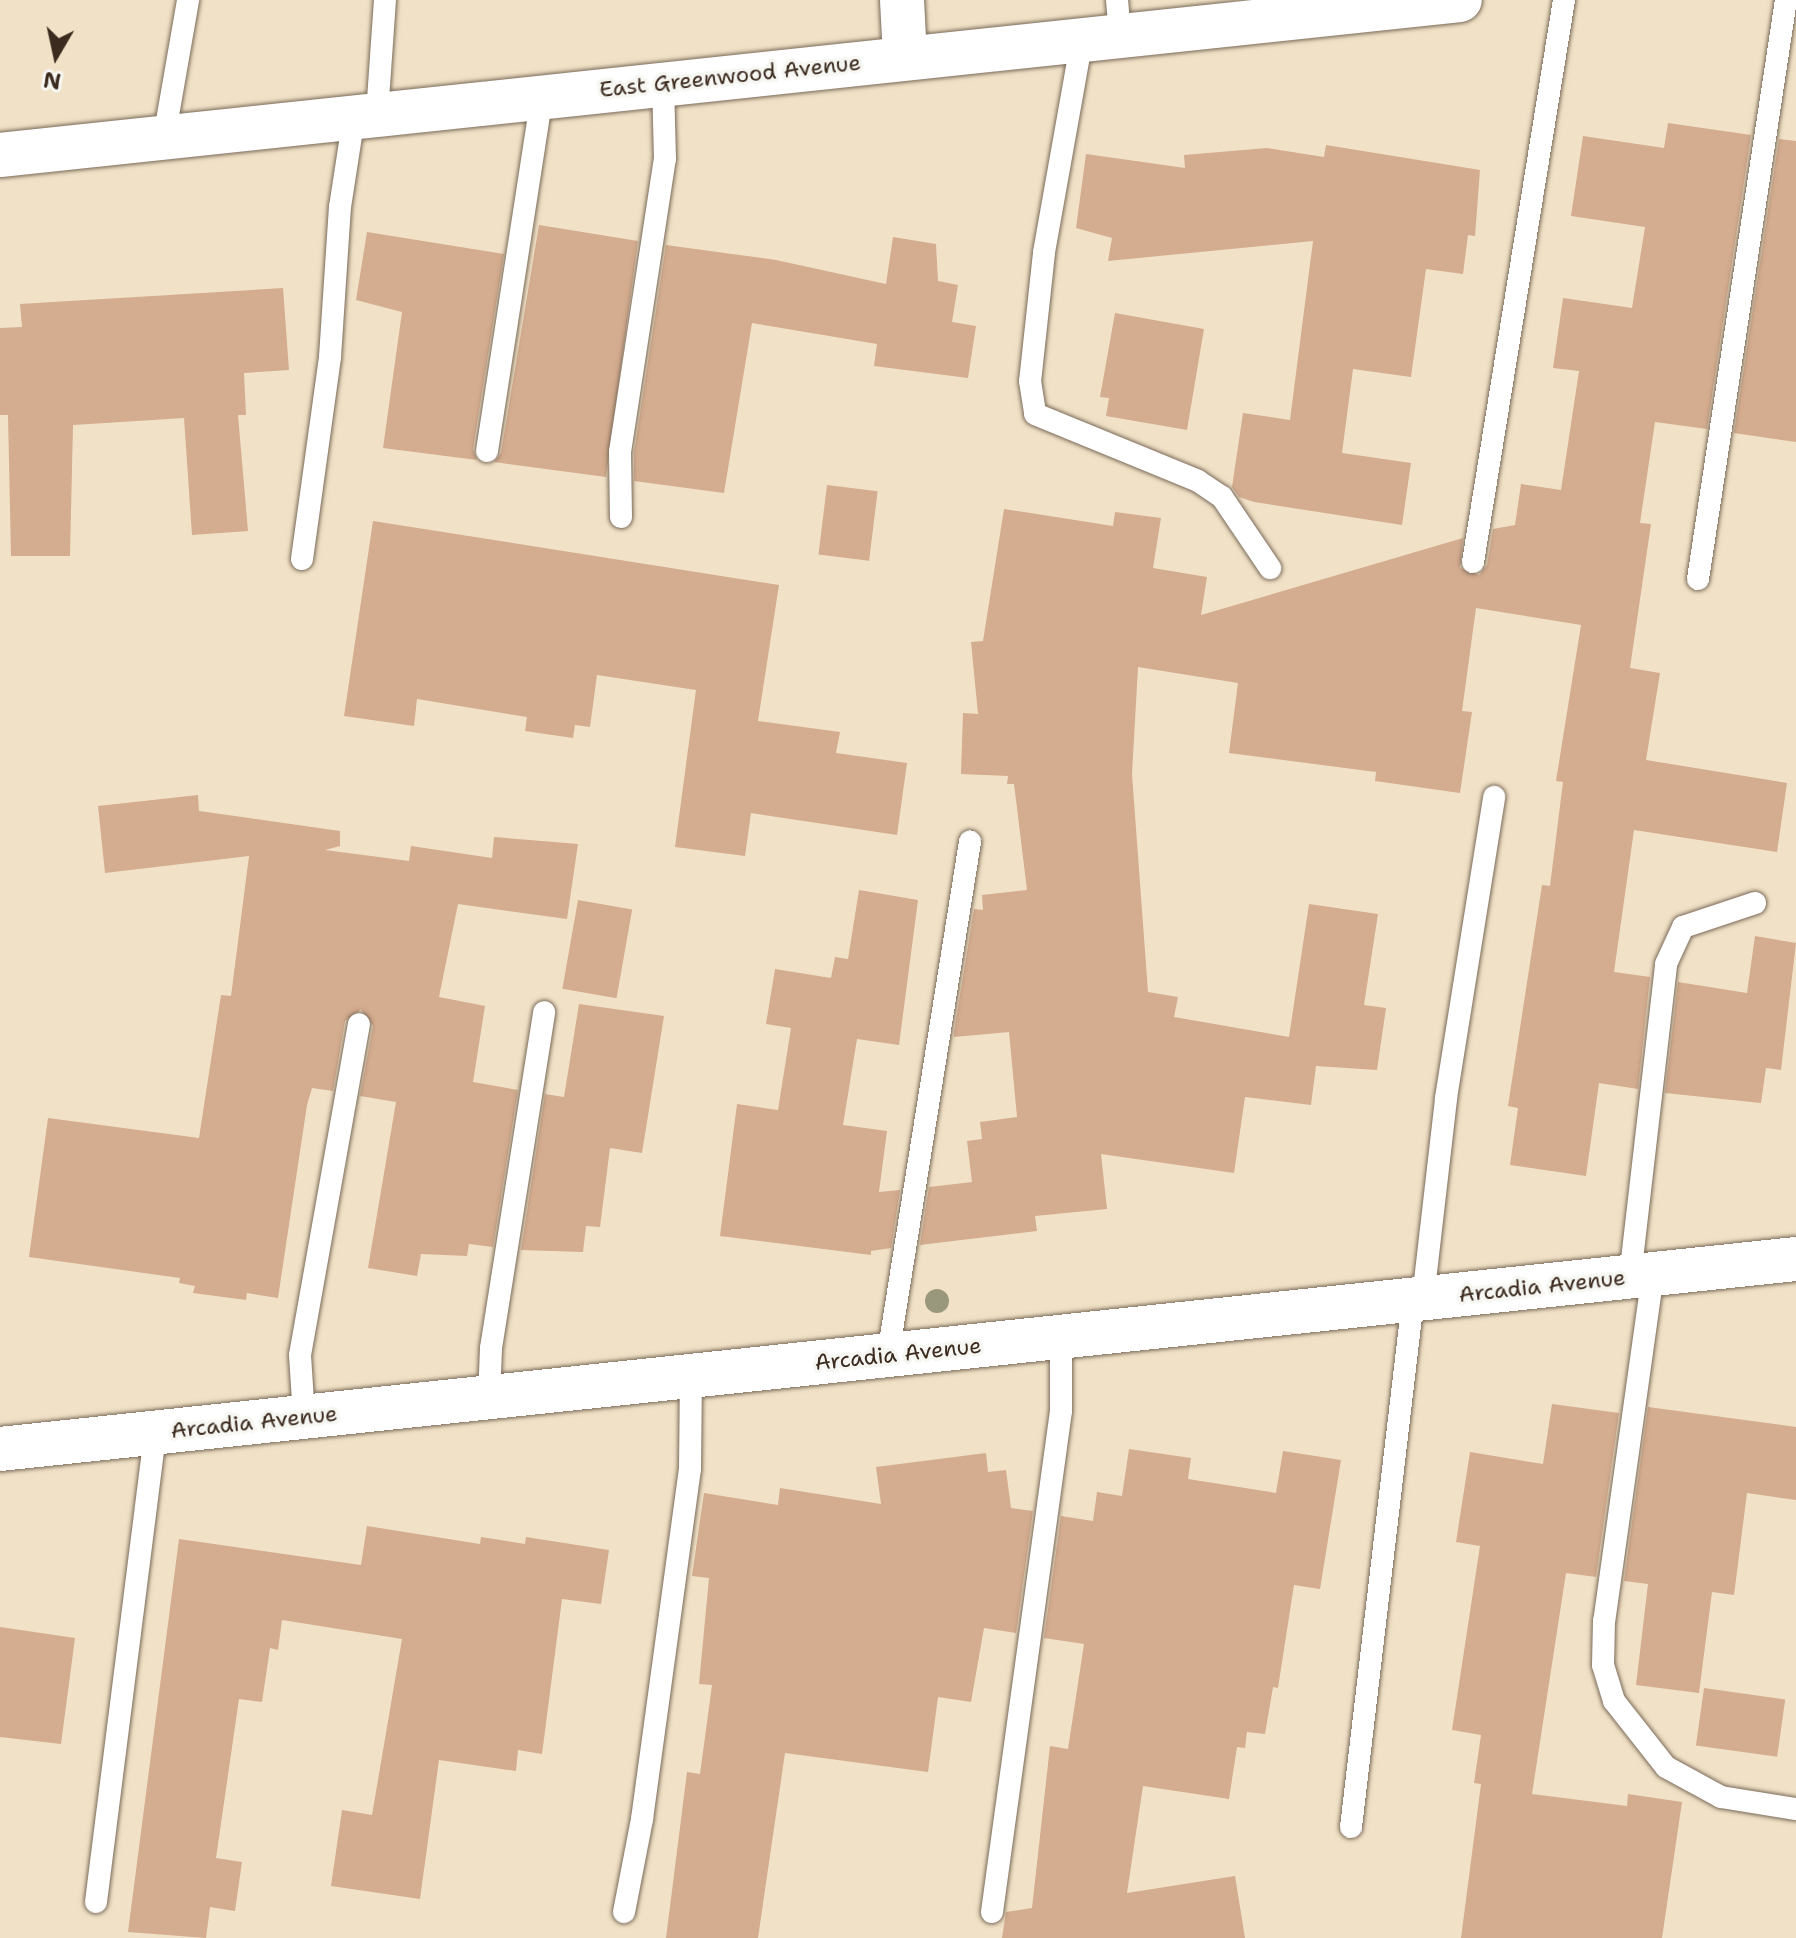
<!DOCTYPE html>
<style>
body{margin:0}
#map{position:relative;width:1796px;height:1938px;overflow:hidden;background:#f1e2c7;font-family:"Shantell Sans",sans-serif}
div>[style]{position:absolute}
.building>*{inset:0;background:#d4ac8f;transform-origin:0 0}
.roads{filter:drop-shadow(0 0 2px #7b6a59) drop-shadow(0 0 2px #7b6a59)}
.lane>*{height:22px;margin:-11px;padding:0 11px;transform-origin:11px;border-radius:11px;background:#fff}
.street>*{height:44px;margin:-22px;padding:0 22px;transform-origin:22px;border-radius:22px;background:#fff}
.trees>*{width:24px;height:24px;margin:-12px;border-radius:50%;background:#9a987c}
span{translate:-50% -50%;white-space:nowrap;text-align:center;line-height:1.15;-webkit-text-stroke:7px #f6f6f2;paint-order:stroke}
.street-label{font-size:22px;color:#3b2a1e}
.north{position:absolute;left:16px;top:16px;width:80px;height:80px;-webkit-text-stroke:6px #f6f6f2;paint-order:stroke;rotate:189deg;font-size:22px;font-weight:700;line-height:32px;text-align:center;color:#3b2a1e}
.north::after{content:'';display:block;margin:auto;width:28px;height:36px;background:#3b2a1e;clip-path:polygon(50% 0,100% 100%,50% 72%,0 100%)}
</style>
<div id="map">
<div class="building">
<div style="clip-path:polygon(1668px 123px,1751px 135px,1707px 429px,1655px 422px,1640px 523px,1651px 524px,1630px 668px,1660px 673px,1646px 760px,1787px 783px,1777px 852px,1634px 830px,1614px 972px,1650px 977px,1638px 1089px,1599px 1083px,1586px 1176px,1510px 1165px,1518px 1108px,1508px 1106px,1542px 885px,1550px 886px,1563px 782px,1556px 781px,1581px 625px,1476px 608px,1462px 711px,1472px 712px,1460px 793px,1375px 781px,1376px 772px,1229px 753px,1238px 683px,1138px 667px,1132px 774px,1148px 992px,1178px 997px,1174px 1017px,1289px 1037px,1309px 904px,1378px 914px,1364px 1005px,1386px 1008px,1377px 1070px,1316px 1066px,1311px 1105px,1245px 1097px,1234px 1173px,1101px 1154px,1107px 1209px,1035px 1216px,1037px 1231px,920px 1245px,929px 1187px,972px 1182px,967px 1141px,982px 1139px,980px 1122px,1017px 1117px,1009px 1032px,954px 1037px,954px 1032px,974px 909px,983px 910px,982px 895px,1027px 890px,1014px 784px,1007px 784px,1008px 776px,961px 774px,963px 713px,978px 714px,971px 642px,983px 641px,1004px 509px,1113px 526px,1115px 512px,1161px 518px,1153px 568px,1207px 577px,1201px 615px,1463px 538px,1460px 568px,1479px 575px,1487px 565px,1493px 529px,1515px 525px,1521px 484px,1561px 490px,1579px 371px,1553px 368px,1563px 298px,1632px 308px,1645px 227px,1571px 216px,1583px 136px,1664px 148px)"></div>
<div style="clip-path:polygon(1779px 139px,1796px 141px,1796px 442px,1734px 433px)"></div>
<div style="clip-path:polygon(1326px 145px,1480px 170px,1475px 236px,1468px 235px,1463px 274px,1426px 269px,1411px 377px,1353px 369px,1342px 453px,1411px 463px,1402px 525px,1254px 502px,1239px 497px,1232px 487px,1243px 413px,1290px 420px,1313px 241px,1108px 261px,1112px 238px,1076px 228px,1086px 154px,1185px 168px,1184px 155px,1267px 148px,1324px 157px)"></div>
<div style="clip-path:polygon(539px 225px,638px 241px,606px 477px,494px 462px,501px 453px)"></div>
<div style="clip-path:polygon(367px 232px,504px 254px,473px 449px,477px 460px,383px 448px,402px 312px,356px 300px)"></div>
<div style="clip-path:polygon(893px 237px,936px 244px,938px 281px,958px 285px,952px 322px,976px 326px,968px 378px,874px 366px,877px 344px,752px 323px,724px 493px,634px 481px,634px 453px,666px 245px,776px 260px,886px 284px)"></div>
<div style="clip-path:polygon(283px 288px,289px 370px,244px 373px,246px 415px,238px 415px,248px 531px,192px 535px,184px 418px,73px 425px,70px 556px,11px 556px,8px 415px,0 415px,0 328px,22px 327px,20px 304px)"></div>
<div style="clip-path:polygon(1115px 313px,1204px 329px,1187px 430px,1106px 416px,1109px 398px,1100px 397px)"></div>
<div style="left:827px;top:485px;width:51px;height:70px;rotate:7deg"></div>
<div style="clip-path:polygon(373px 521px,779px 585px,758px 721px,840px 732px,836px 753px,907px 763px,897px 835px,751px 813px,745px 856px,675px 847px,696px 690px,597px 675px,590px 727px,575px 725px,573px 738px,525px 731px,527px 717px,417px 699px,414px 726px,344px 716px)"></div>
<div style="clip-path:polygon(198px 795px,199px 811px,340px 831px,340px 846px,325px 850px,409px 861px,411px 846px,492px 858px,494px 837px,578px 844px,567px 919px,458px 904px,439px 997px,485px 1006px,473px 1082px,518px 1090px,493px 1247px,469px 1244px,467px 1256px,421px 1254px,417px 1276px,368px 1268px,396px 1102px,360px 1096px,373px 1026px,361px 1010px,345px 1021px,333px 1091px,312px 1088px,307px 1105px,278px 1298px,247px 1293px,246px 1300px,193px 1293px,195px 1286px,179px 1283px,180px 1278px,29px 1257px,48px 1118px,199px 1138px,221px 995px,231px 996px,249px 856px,105px 873px,98px 806px)"></div>
<div style="clip-path:polygon(859px 890px,918px 900px,899px 1045px,857px 1039px,843px 1125px,887px 1131px,879px 1192px,900px 1190px,891px 1248px,871px 1251px,871px 1255px,720px 1236px,737px 1104px,778px 1110px,791px 1028px,766px 1024px,775px 969px,831px 978px,835px 957px,848px 959px)"></div>
<div style="left:578px;top:900px;width:55px;height:90px;rotate:10deg"></div>
<div style="clip-path:polygon(1755px 936px,1796px 943px,1781px 1070px,1766px 1068px,1761px 1103px,1665px 1093px,1678px 982px,1747px 993px)"></div>
<div style="clip-path:polygon(579px 1004px,664px 1016px,642px 1153px,610px 1148px,600px 1227px,586px 1226px,583px 1252px,521px 1250px,545px 1094px,564px 1097px)"></div>
<div style="clip-path:polygon(1552px 1404px,1619px 1413px,1596px 1577px,1566px 1573px,1532px 1794px,1627px 1806px,1628px 1794px,1682px 1802px,1662px 1938px,1461px 1938px,1481px 1784px,1474px 1783px,1481px 1735px,1452px 1730px,1480px 1546px,1456px 1542px,1470px 1452px,1543px 1464px)"></div>
<div style="clip-path:polygon(1648px 1407px,1796px 1427px,1796px 1500px,1747px 1493px,1734px 1595px,1712px 1592px,1699px 1693px,1636px 1685px,1648px 1584px,1624px 1581px)"></div>
<div style="clip-path:polygon(1129px 1449px,1191px 1458px,1188px 1479px,1276px 1493px,1283px 1451px,1341px 1460px,1320px 1589px,1294px 1585px,1278px 1688px,1273px 1687px,1265px 1734px,1247px 1732px,1245px 1748px,1237px 1747px,1229px 1799px,1143px 1786px,1127px 1893px,1235px 1876px,1245px 1938px,1002px 1938px,1006px 1912px,1032px 1908px,1050px 1746px,1068px 1749px,1084px 1644px,1044px 1638px,1061px 1516px,1093px 1521px,1097px 1492px,1122px 1496px)"></div>
<div style="clip-path:polygon(986px 1453px,988px 1472px,1006px 1470px,1011px 1508px,1033px 1511px,1016px 1633px,984px 1628px,971px 1702px,938px 1697px,928px 1772px,785px 1753px,758px 1938px,666px 1938px,687px 1772px,700px 1774px,712px 1685px,699px 1684px,709px 1578px,692px 1576px,704px 1493px,778px 1505px,780px 1488px,881px 1504px,876px 1467px)"></div>
<div style="clip-path:polygon(367px 1526px,480px 1544px,481px 1537px,525px 1544px,526px 1537px,609px 1550px,601px 1604px,562px 1599px,542px 1754px,518px 1750px,516px 1771px,439px 1760px,420px 1899px,331px 1886px,342px 1810px,372px 1815px,402px 1639px,282px 1620px,278px 1650px,270px 1648px,262px 1702px,239px 1699px,216px 1858px,242px 1862px,235px 1911px,210px 1907px,206px 1938px,128px 1932px,179px 1539px,361px 1565px)"></div>
<div style="clip-path:polygon(0 1627px,75px 1638px,61px 1744px,0 1737px)"></div>
<div style="left:1704px;top:1688px;width:82px;height:58px;rotate:8deg"></div>
</div>
<div class="roads">
<div class="lane">
<div style="left:1117px;top:0;width:35px;rotate:85deg"></div>
<div style="left:1082px;top:39px;width:217px;rotate:100.1deg"></div>
<div style="left:1044px;top:253px;width:129px;rotate:96.2deg"></div>
<div style="left:1030px;top:381px;width:33px;rotate:81deg"></div>
<div style="left:1035px;top:414px;width:176px;rotate:22.3deg"></div>
<div style="left:1198px;top:481px;width:29px;rotate:34deg"></div>
<div style="left:1222px;top:497px;width:86px;rotate:55.9deg"></div>
<div style="left:377px;top:114px;width:114px;rotate:-86deg"></div>
<div style="left:164px;top:138px;width:140px;rotate:-80.1deg"></div>
<div style="left:487px;top:451px;width:358px;rotate:-81.2deg"></div>
<div style="left:621px;top:517px;width:65px;rotate:-90.9deg"></div>
<div style="left:620px;top:452px;width:296px;rotate:-81.3deg"></div>
<div style="left:665px;top:159px;width:75px;rotate:-91.5deg"></div>
<div style="left:302px;top:559px;width:204px;rotate:-82.1deg"></div>
<div style="left:330px;top:357px;width:150px;rotate:-86.2deg"></div>
<div style="left:340px;top:207px;width:91px;rotate:-81.2deg"></div>
<div style="left:1473px;top:562px;width:569px;rotate:-80.8deg"></div>
<div style="left:1698px;top:579px;width:586px;rotate:-81.36deg"></div>
<div style="left:1653px;top:1274px;width:350px;rotate:98deg"></div>
<div style="left:1604px;top:1621px;width:44px;rotate:91.3deg"></div>
<div style="left:1603px;top:1665px;width:38px;rotate:73deg"></div>
<div style="left:1614px;top:1701px;width:84px;rotate:51.8deg"></div>
<div style="left:1666px;top:1767px;width:63px;rotate:28.6deg"></div>
<div style="left:1721px;top:1797px;width:76px;rotate:9.1deg"></div>
<div style="left:1630px;top:1277px;width:315px;rotate:-83.4deg"></div>
<div style="left:1666px;top:964px;width:41px;rotate:-65.3deg"></div>
<div style="left:1683px;top:927px;width:76px;rotate:-18.4deg"></div>
<div style="left:1423px;top:1298px;width:201px;rotate:-83.4deg"></div>
<div style="left:1446px;top:1098px;width:305px;rotate:-80.9deg"></div>
<div style="left:888px;top:1355px;width:520px;rotate:-80.92deg"></div>
<div style="left:489px;top:1398px;width:50px;rotate:-87.7deg"></div>
<div style="left:491px;top:1348px;width:340px;rotate:-81deg"></div>
<div style="left:304px;top:1417px;width:62px;rotate:-93.7deg"></div>
<div style="left:300px;top:1355px;width:336px;rotate:-79.9deg"></div>
<div style="left:1351px;top:1827px;width:531px;rotate:-83.29deg"></div>
<div style="left:96px;top:1902px;width:473px;rotate:-82.8deg"></div>
<div style="left:624px;top:1912px;width:95px;rotate:-79deg"></div>
<div style="left:642px;top:1819px;width:353px;rotate:-82.2deg"></div>
<div style="left:690px;top:1469px;width:93px;rotate:-89.4deg"></div>
<div style="left:992px;top:1912px;width:506px;rotate:-82.16deg"></div>
<div style="left:1061px;top:1411px;width:74px;rotate:-90deg"></div>
</div>
<div class="street">
<div style="left:902px;top:0;width:57px;rotate:87deg"></div>
<div style="left:0;top:155px;width:1468px;rotate:-6.06deg"></div>
<div style="left:0;top:1449px;width:1806px;rotate:-6.04deg"></div>
</div>
</div>
<div class="trees">
<div style="left:937px;top:1301px"></div>
</div>
<div class="street-label">
<span style="left:730px;top:76px;rotate:-6deg">East Greenwood Avenue</span>
<span style="left:1542px;top:1286px;rotate:-6deg">Arcadia Avenue</span>
<span style="left:898px;top:1354px;rotate:-6deg">Arcadia Avenue</span>
<span style="left:254px;top:1422px;rotate:-6deg">Arcadia Avenue</span>
</div>
<div class="north">N</div>
</div>
